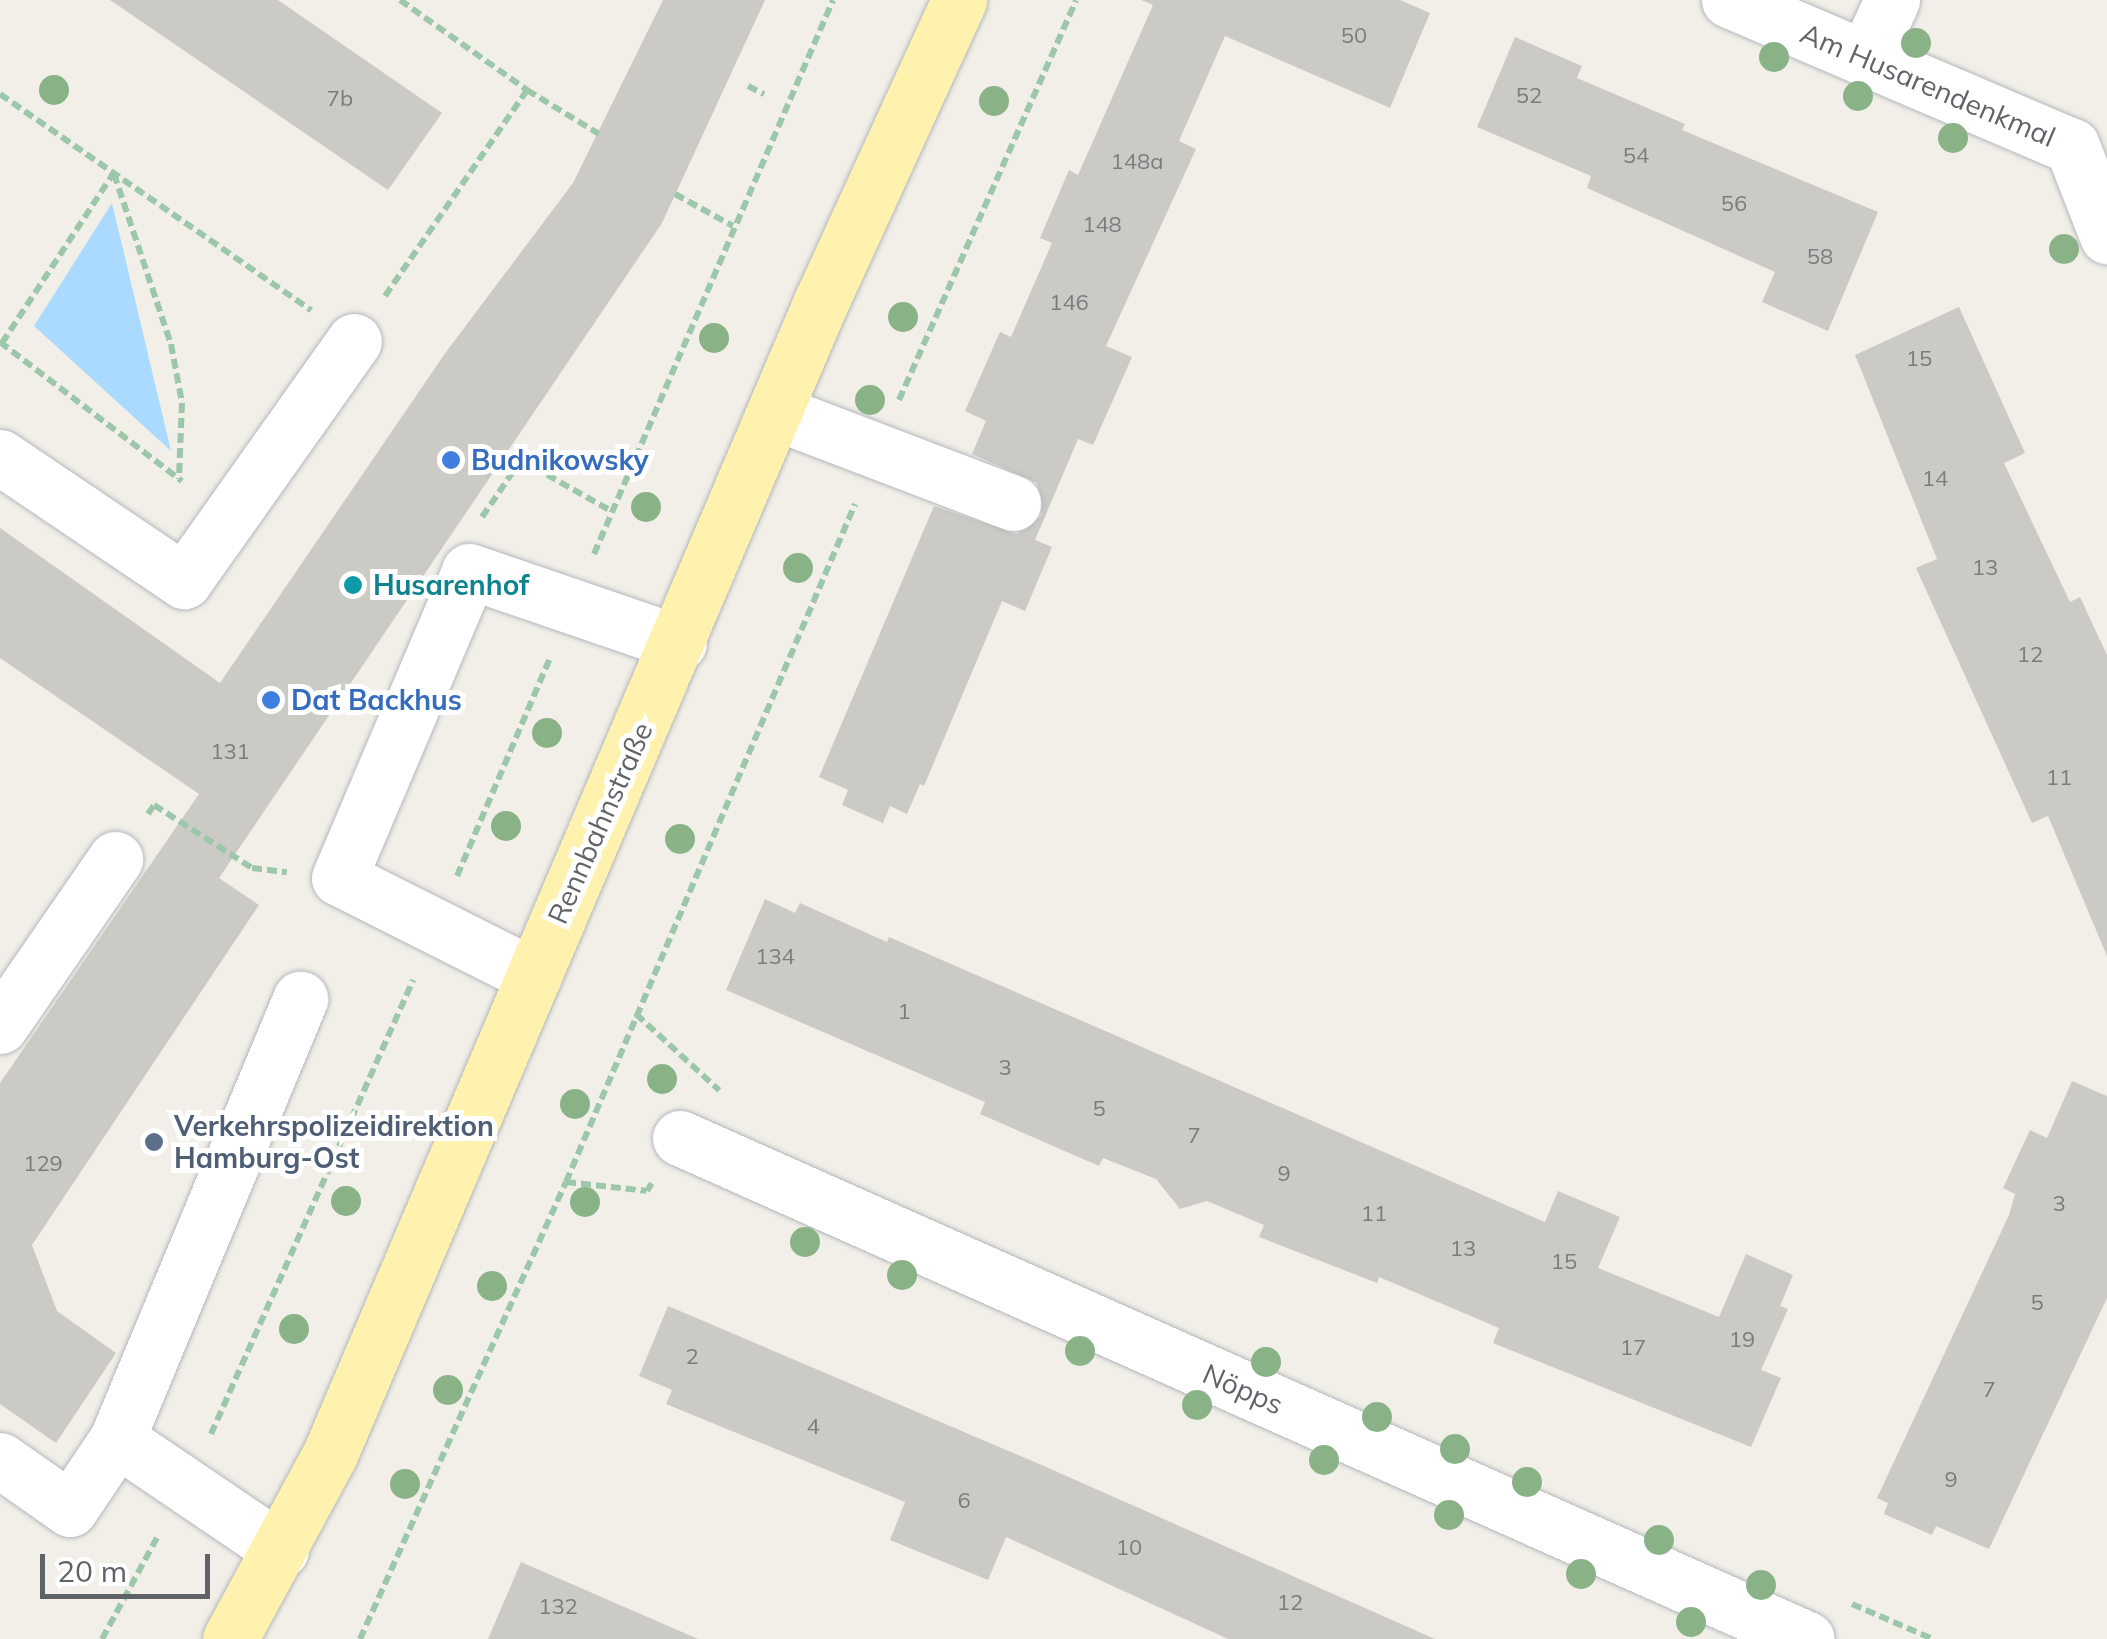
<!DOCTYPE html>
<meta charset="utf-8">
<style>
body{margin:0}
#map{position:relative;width:2107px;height:1639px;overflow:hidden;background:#f1efe8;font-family:Mulish,sans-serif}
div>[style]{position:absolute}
.water>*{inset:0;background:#aadaff}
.building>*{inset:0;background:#cccac5}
.path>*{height:6px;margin-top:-3px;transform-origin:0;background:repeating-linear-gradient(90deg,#9cc7a9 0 10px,transparent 0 15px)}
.roads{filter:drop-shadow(0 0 2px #b5b8bc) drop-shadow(0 0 2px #b5b8bc)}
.minor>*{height:55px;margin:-27.5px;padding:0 27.5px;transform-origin:27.5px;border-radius:27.5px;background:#fff}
.major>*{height:55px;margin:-27.5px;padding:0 27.5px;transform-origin:27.5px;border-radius:27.5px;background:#fff2af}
.trees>*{width:30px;height:30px;margin:-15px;border-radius:50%;background:#89b387}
.dots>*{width:28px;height:28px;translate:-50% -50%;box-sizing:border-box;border:5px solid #fff;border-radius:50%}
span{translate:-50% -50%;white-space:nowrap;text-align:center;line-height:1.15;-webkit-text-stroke:10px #fff;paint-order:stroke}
.number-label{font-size:22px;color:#7a7d7f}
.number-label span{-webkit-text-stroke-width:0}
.street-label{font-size:28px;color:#5f6368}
.shop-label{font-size:28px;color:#366cbe;font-weight:700}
.left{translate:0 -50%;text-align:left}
.culture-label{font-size:28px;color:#0d838f;font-weight:700}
.service-label{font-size:28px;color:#4e5e75;font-weight:700}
.scale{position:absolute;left:40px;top:1554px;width:170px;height:45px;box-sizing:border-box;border:5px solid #5f6368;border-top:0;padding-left:12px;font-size:30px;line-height:35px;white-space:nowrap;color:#5f6368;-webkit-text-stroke:8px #fff;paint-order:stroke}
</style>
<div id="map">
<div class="water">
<div style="clip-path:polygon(112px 203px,171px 451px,34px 326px)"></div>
</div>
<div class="building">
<div style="clip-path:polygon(110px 0,278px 0,442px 113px,388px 190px)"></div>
<div style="clip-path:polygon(663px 0,765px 0,662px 223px,219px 878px,259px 905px,32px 1245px,57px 1311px,116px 1353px,56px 1443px,0 1404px,0 1083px,199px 794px,0 658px,0 528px,220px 683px,446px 352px,573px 183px)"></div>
<div style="clip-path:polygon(1141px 0,1400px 0,1430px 13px,1390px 108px,1225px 36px,1179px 141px,1196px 149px,1106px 346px,1132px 357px,1093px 445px,1078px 439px,1035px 540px,1052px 547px,1025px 611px,1002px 601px,924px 786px,920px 784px,907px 814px,890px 806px,883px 823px,842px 805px,848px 790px,819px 777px,934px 506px,1017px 534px,1042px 515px,1037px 483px,972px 454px,986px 421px,965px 411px,1000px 332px,1011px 337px,1052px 243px,1040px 238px,1069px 170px,1078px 175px,1153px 5px)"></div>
<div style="clip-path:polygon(1515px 37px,1582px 66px,1577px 78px,1685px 124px,1682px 130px,1878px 212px,1828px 331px,1762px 302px,1775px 272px,1587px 188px,1591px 176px,1477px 127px)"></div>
<div style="clip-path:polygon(1959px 307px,2025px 453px,2004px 463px,2070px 602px,2080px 597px,2107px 655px,2107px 956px,2048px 816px,2032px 823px,1916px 568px,1937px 559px,1855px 355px)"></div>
<div style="clip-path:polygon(765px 899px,795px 913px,800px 903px,887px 942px,889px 937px,1545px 1222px,1558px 1191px,1620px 1217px,1598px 1268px,1719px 1317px,1746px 1254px,1793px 1275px,1780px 1306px,1788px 1309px,1761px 1370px,1781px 1378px,1751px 1447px,1493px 1343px,1499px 1328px,1379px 1277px,1377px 1283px,1259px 1237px,1264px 1225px,1207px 1201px,1180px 1209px,1156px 1179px,1103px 1158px,1099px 1166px,980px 1114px,985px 1102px,726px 990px)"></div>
<div style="clip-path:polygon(2072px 1081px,2107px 1096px,2107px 1298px,1989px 1549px,1936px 1526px,1932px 1535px,1884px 1514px,1888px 1503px,1877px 1498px,2009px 1215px,2015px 1194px,2003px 1188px,2030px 1130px,2047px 1138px)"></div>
<div style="clip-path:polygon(668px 1306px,1037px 1463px,1435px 1639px,1228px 1639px,1006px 1537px,988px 1580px,890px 1540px,905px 1502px,666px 1404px,672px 1390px,639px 1376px)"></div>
<div style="clip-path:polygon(521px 1562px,698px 1639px,488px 1639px)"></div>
</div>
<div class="path">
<div style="left:400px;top:0;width:156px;rotate:35.3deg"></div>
<div style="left:748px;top:86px;width:18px;rotate:27deg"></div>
<div style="left:0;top:94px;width:379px;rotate:34.8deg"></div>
<div style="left:114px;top:174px;width:179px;rotate:71.5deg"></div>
<div style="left:171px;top:344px;width:60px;rotate:79.4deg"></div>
<div style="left:182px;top:403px;width:76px;rotate:92.3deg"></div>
<div style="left:675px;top:194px;width:66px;rotate:28.9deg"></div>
<div style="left:385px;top:296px;width:250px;rotate:-55.4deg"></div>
<div style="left:527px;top:90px;width:84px;rotate:31.4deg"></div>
<div style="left:0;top:342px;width:229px;rotate:37.4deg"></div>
<div style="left:2px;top:343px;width:202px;rotate:-56.7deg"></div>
<div style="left:899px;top:400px;width:437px;rotate:-66.1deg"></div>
<div style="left:482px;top:517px;width:69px;rotate:-55.6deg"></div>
<div style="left:521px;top:460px;width:103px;rotate:29.5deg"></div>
<div style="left:594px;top:554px;width:603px;rotate:-66.66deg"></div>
<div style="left:148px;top:814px;width:11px;rotate:-56deg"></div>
<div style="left:154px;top:805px;width:117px;rotate:32.7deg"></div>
<div style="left:252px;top:868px;width:35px;rotate:7deg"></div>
<div style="left:457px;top:876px;width:237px;rotate:-66.9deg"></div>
<div style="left:636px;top:1014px;width:113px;rotate:42.5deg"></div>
<div style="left:566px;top:1182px;width:81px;rotate:6.3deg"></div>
<div style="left:647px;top:1191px;width:9px;rotate:-58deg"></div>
<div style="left:211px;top:1434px;width:497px;rotate:-66deg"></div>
<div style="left:1852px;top:1604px;width:88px;rotate:23.4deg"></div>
<div style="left:102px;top:1639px;width:119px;rotate:-61.5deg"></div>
<div style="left:360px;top:1639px;width:501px;rotate:-65.74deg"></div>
<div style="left:566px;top:1182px;width:737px;rotate:-66.91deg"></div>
</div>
<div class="roads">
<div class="minor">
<div style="left:1729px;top:0;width:373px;rotate:23.1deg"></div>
<div style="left:1865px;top:59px;width:65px;rotate:-65.4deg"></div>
<div style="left:2072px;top:146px;width:97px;rotate:68.7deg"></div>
<div style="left:775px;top:412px;width:255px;rotate:20.9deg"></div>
<div style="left:0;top:457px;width:222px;rotate:34deg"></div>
<div style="left:184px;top:581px;width:294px;rotate:-54.7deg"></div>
<div style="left:534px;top:976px;width:218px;rotate:-153.3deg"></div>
<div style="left:339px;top:878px;width:333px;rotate:-67deg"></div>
<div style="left:469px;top:571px;width:222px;rotate:18.9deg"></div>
<div style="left:0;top:1026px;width:203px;rotate:-55.4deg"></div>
<div style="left:680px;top:1138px;width:1233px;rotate:23.97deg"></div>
<div style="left:0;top:1460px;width:85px;rotate:35deg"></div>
<div style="left:70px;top:1509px;width:84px;rotate:-56.1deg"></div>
<div style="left:281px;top:1550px;width:198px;rotate:-145.9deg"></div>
<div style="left:117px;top:1439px;width:477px;rotate:-67.4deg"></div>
</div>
<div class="major">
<div style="left:230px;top:1639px;width:210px;rotate:-61.6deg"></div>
<div style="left:330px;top:1454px;width:1252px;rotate:-66.92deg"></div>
<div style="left:821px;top:302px;width:332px;rotate:-65.4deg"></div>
</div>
</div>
<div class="trees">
<div style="left:1916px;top:43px"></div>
<div style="left:1774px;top:57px"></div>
<div style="left:54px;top:90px"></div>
<div style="left:1858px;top:96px"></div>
<div style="left:994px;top:101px"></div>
<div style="left:1953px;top:138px"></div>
<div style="left:2064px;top:249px"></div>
<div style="left:903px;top:317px"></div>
<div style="left:714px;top:338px"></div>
<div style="left:870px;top:400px"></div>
<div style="left:646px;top:507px"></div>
<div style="left:798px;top:568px"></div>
<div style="left:547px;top:733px"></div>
<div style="left:506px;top:826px"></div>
<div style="left:680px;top:839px"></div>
<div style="left:662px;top:1079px"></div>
<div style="left:575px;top:1104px"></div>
<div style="left:346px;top:1201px"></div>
<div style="left:585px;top:1202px"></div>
<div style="left:805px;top:1242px"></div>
<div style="left:902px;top:1275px"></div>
<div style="left:492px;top:1286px"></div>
<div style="left:294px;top:1329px"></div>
<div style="left:1080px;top:1351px"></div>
<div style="left:1266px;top:1362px"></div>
<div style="left:448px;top:1390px"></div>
<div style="left:1197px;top:1405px"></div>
<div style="left:1377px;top:1417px"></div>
<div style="left:1455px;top:1449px"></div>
<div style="left:1324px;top:1460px"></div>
<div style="left:1527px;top:1482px"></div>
<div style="left:405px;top:1484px"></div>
<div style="left:1449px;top:1515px"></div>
<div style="left:1659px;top:1540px"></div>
<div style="left:1581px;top:1574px"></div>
<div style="left:1761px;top:1585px"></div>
<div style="left:1691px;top:1622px"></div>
</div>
<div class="dots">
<div style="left:451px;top:460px;background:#3f7fe0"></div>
<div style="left:353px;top:585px;background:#0f9aa8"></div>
<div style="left:271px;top:700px;background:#3f7fe0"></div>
<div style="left:154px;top:1142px;background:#5c6f8a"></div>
</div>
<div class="number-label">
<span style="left:1354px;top:36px">50</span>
<span style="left:1529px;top:96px">52</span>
<span style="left:340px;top:99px">7b</span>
<span style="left:1636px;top:156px">54</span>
<span style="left:1137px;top:162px">148a</span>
<span style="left:1734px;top:204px">56</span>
<span style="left:1102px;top:225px">148</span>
<span style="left:1820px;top:257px">58</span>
<span style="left:1069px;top:303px">146</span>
<span style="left:1919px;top:359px">15</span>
<span style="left:1935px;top:479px">14</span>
<span style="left:1985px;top:568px">13</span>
<span style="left:2030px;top:655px">12</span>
<span style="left:230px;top:752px">131</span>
<span style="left:2059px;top:778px">11</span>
<span style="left:775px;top:957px">134</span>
<span style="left:904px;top:1012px">1</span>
<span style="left:1005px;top:1068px">3</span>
<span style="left:1099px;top:1109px">5</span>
<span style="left:1194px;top:1136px">7</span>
<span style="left:43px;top:1164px">129</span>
<span style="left:1284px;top:1174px">9</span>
<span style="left:2059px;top:1204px">3</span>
<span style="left:1374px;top:1214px">11</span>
<span style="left:1463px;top:1249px">13</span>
<span style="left:1564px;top:1262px">15</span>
<span style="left:2037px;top:1303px">5</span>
<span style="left:1742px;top:1340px">19</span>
<span style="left:1633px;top:1348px">17</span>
<span style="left:692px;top:1357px">2</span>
<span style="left:1989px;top:1390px">7</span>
<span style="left:813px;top:1427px">4</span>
<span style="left:1951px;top:1480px">9</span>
<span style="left:964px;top:1501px">6</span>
<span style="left:1129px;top:1548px">10</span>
<span style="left:1290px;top:1603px">12</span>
<span style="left:558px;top:1607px">132</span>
</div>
<div class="street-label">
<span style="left:1928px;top:85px;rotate:23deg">Am Husarendenkmal</span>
<span style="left:600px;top:823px;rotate:-66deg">Rennbahnstraße</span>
<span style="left:1243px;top:1389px;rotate:24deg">Nöpps</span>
</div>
<div class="shop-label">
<span class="left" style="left:471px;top:460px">Budnikowsky</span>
<span class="left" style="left:291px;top:700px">Dat Backhus</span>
</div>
<div class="culture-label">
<span class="left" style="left:373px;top:585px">Husarenhof</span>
</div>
<div class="service-label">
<span class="left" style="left:174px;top:1142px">Verkehrspolizeidirektion<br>Hamburg-Ost</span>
</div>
<div class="scale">20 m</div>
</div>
